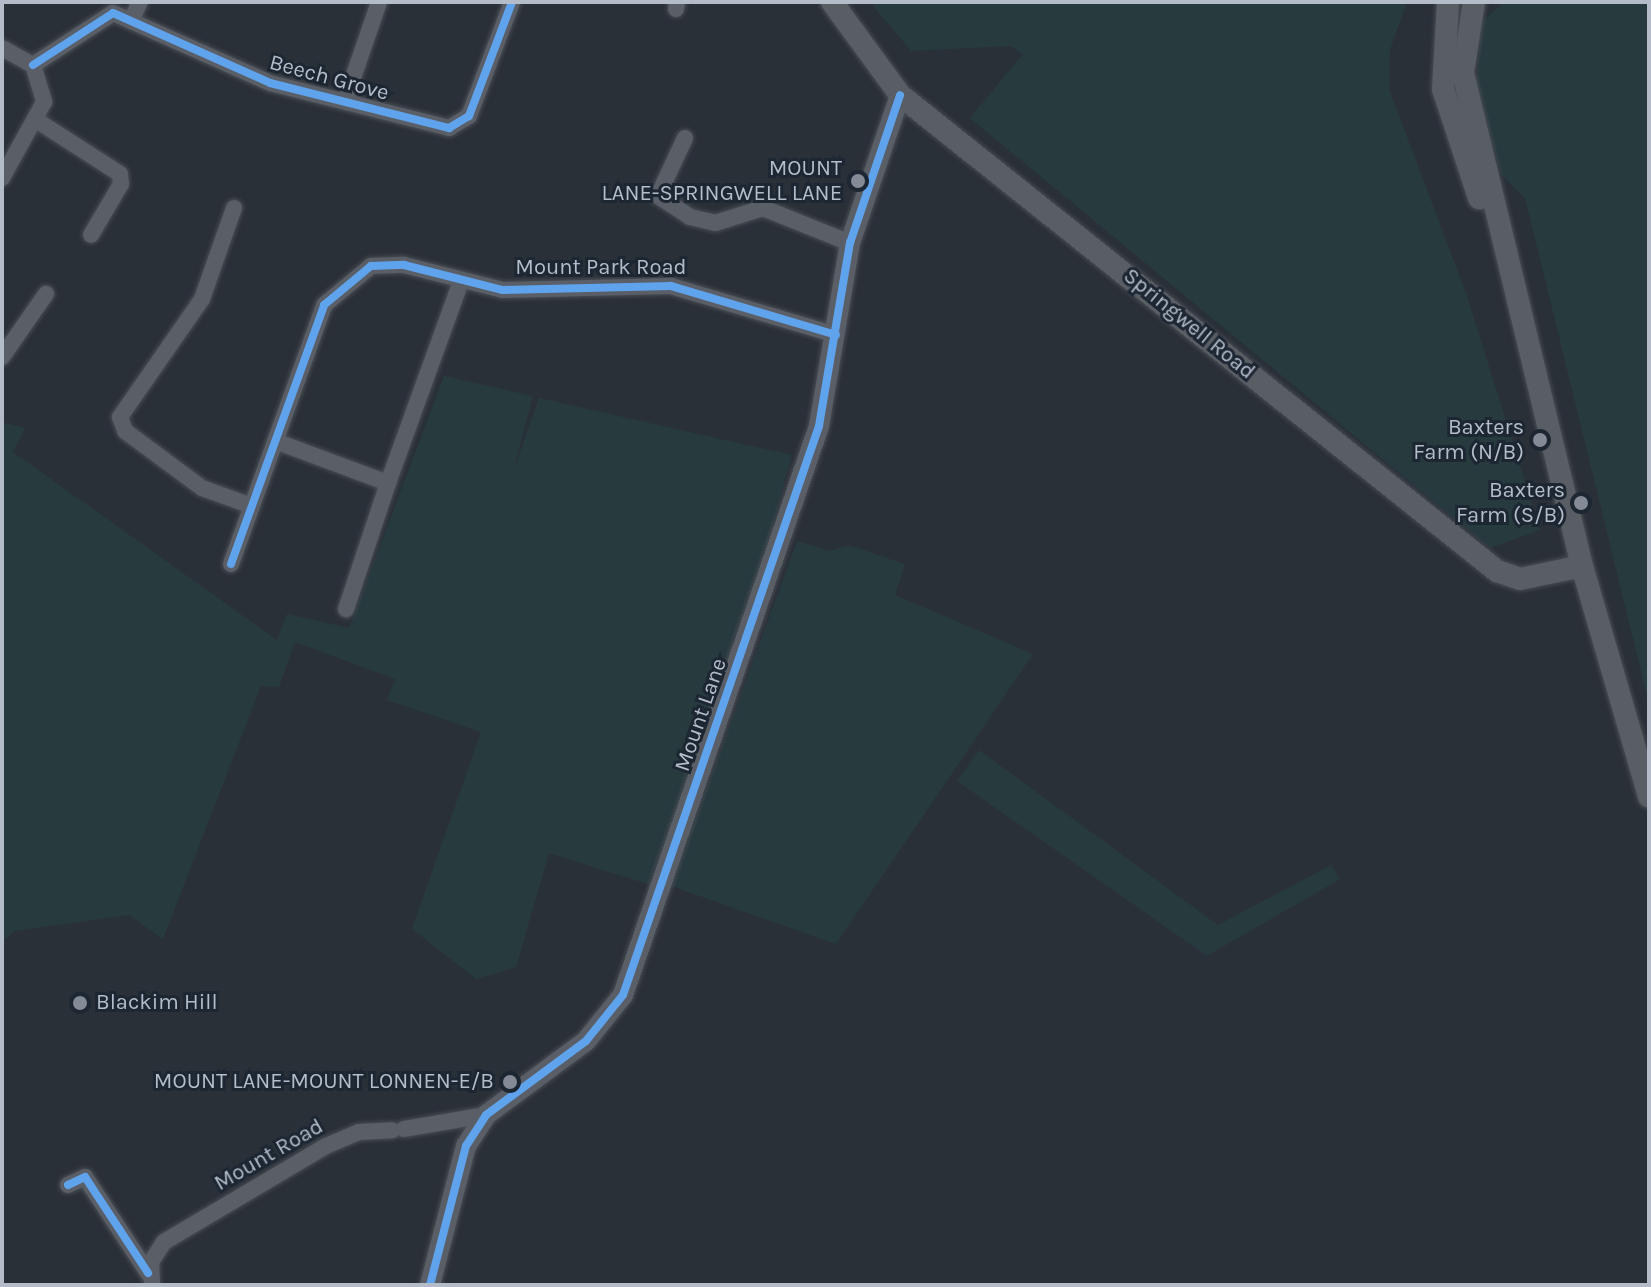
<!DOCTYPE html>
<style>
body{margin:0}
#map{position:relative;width:1651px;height:1287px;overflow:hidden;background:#2a3038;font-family:Karla,sans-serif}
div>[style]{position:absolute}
.green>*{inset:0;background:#273a3e}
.roads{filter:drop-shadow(0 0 2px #484c53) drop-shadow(0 0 2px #484c53)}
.minor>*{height:16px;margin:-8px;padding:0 8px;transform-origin:8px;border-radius:8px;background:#5a5e66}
.tertiary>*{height:20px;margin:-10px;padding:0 10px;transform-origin:10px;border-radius:10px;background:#5a5e66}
.secondary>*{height:22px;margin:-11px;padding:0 11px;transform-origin:11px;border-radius:11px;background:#595d64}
.cycleway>*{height:8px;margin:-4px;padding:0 4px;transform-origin:4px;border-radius:4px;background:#60a3ed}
.dots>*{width:22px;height:22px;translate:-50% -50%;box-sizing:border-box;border:4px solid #1d2633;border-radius:50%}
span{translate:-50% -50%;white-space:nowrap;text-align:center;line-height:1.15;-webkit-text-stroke:6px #1d2633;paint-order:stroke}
.street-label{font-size:22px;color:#b4bcc9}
.poi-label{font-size:22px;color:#b4bcc9}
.right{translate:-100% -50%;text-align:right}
.left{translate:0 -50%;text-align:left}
.frame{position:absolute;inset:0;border:4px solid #b4bcc9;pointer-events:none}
</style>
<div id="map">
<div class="green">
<div style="clip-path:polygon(870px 2px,1407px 2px,1390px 50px,1389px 89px,1467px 296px,1540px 530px,1490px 548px,970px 118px,1023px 54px,1010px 46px,911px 51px)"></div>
<div style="clip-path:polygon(1504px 2px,1649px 2px,1649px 704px,1525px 198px,1502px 175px,1476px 90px,1481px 23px)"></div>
<div style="clip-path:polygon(444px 376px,533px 396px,513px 472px,539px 398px,792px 455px,722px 710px,660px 888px,549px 853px,516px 967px,476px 979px,412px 929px,481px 732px,387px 700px,395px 679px,295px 642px,279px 687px,261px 686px,163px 939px,129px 915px,15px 931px,2px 942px,2px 422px,25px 428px,13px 452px,277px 640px,287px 614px,349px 628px)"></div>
<div style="clip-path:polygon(797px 541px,829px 551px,849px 545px,905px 564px,895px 595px,1033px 654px,836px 944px,671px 886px)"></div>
<div style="clip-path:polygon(979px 750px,1218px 925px,1331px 865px,1340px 879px,1207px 956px,957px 781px)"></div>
</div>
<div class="roads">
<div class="minor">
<div style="left:676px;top:9px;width:7px;rotate:-82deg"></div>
<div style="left:131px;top:21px;width:21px;rotate:-65deg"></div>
<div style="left:2px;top:48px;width:35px;rotate:29deg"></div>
<div style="left:33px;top:65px;width:39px;rotate:73deg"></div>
<div style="left:44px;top:102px;width:87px;rotate:118.9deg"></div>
<div style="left:33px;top:65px;width:95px;rotate:-33deg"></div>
<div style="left:113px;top:13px;width:172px;rotate:24deg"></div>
<div style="left:270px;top:83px;width:185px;rotate:14.1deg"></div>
<div style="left:449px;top:128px;width:23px;rotate:-31deg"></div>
<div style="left:469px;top:116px;width:122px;rotate:-69.3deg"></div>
<div style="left:345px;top:101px;width:105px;rotate:-71deg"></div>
<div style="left:36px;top:120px;width:100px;rotate:32.7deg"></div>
<div style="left:120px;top:174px;width:10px;rotate:84deg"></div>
<div style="left:121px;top:184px;width:59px;rotate:120.5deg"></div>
<div style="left:685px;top:138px;width:64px;rotate:115deg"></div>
<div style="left:658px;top:196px;width:38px;rotate:33deg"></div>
<div style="left:690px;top:217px;width:26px;rotate:13deg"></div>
<div style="left:715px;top:223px;width:50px;rotate:-17.4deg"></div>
<div style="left:763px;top:208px;width:94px;rotate:21.9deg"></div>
<div style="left:234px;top:208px;width:96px;rotate:109.4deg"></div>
<div style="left:202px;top:299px;width:144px;rotate:124.8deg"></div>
<div style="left:120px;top:417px;width:15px;rotate:70deg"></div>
<div style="left:125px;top:431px;width:96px;rotate:36.5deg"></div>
<div style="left:202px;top:488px;width:53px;rotate:19.8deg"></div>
<div style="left:2px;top:357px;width:77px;rotate:-55.1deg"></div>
<div style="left:275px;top:441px;width:121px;rotate:20.4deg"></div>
<div style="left:388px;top:483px;width:133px;rotate:108.4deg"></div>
<div style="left:388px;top:483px;width:215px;rotate:-70.1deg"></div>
<div style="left:231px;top:564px;width:275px;rotate:-70.2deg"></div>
<div style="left:324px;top:305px;width:61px;rotate:-39.7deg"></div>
<div style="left:371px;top:266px;width:33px;rotate:-2deg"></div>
<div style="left:404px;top:265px;width:102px;rotate:14.2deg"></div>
<div style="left:503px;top:290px;width:168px;rotate:-1.4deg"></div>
<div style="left:671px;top:286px;width:172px;rotate:16.5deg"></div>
<div style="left:404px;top:1129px;width:83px;rotate:-9.7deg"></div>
<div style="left:68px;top:1185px;width:19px;rotate:-25deg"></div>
<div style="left:85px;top:1177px;width:115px;rotate:56.7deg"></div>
<div style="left:152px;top:1285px;width:23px;rotate:-92deg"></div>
<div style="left:151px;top:1262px;width:24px;rotate:-57deg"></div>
<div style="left:164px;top:1242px;width:188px;rotate:-30.7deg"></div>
<div style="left:326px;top:1146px;width:36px;rotate:-23deg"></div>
<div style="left:359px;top:1132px;width:33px;rotate:-3deg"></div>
</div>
<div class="tertiary">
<div style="left:430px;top:1285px;width:144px;rotate:-75.5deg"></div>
<div style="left:466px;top:1146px;width:37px;rotate:-57deg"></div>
<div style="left:486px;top:1115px;width:124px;rotate:-36.5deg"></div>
<div style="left:586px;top:1041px;width:59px;rotate:-51.2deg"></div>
<div style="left:623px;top:995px;width:602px;rotate:-70.99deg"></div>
<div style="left:819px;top:426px;width:186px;rotate:-80.4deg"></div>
<div style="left:850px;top:243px;width:156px;rotate:-71.3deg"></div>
</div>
<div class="secondary">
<div style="left:832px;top:2px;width:115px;rotate:53.8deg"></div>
<div style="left:900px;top:95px;width:764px;rotate:38.57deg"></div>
<div style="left:1497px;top:571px;width:24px;rotate:19deg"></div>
<div style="left:1520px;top:579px;width:63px;rotate:-11.8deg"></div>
<div style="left:1448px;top:2px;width:87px;rotate:93.3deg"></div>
<div style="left:1443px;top:89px;width:115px;rotate:71.7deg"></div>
<div style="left:1474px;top:2px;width:72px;rotate:98.8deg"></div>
<div style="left:1463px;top:73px;width:507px;rotate:76.43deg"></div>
<div style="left:1582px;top:566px;width:240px;rotate:73.8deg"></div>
</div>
</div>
<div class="cycleway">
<div style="left:33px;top:65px;width:95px;rotate:-33deg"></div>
<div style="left:113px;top:13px;width:172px;rotate:24deg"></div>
<div style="left:270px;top:83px;width:185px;rotate:14.1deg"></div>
<div style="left:449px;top:128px;width:23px;rotate:-31deg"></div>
<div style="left:469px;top:116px;width:122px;rotate:-69.3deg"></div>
<div style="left:231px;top:564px;width:275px;rotate:-70.2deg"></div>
<div style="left:324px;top:305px;width:61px;rotate:-39.7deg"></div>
<div style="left:371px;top:266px;width:33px;rotate:-2deg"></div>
<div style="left:404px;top:265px;width:102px;rotate:14.2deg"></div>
<div style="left:503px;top:290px;width:168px;rotate:-1.4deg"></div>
<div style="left:671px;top:286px;width:172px;rotate:16.5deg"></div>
<div style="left:68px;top:1185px;width:19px;rotate:-25deg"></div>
<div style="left:85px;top:1177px;width:115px;rotate:56.7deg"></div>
<div style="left:430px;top:1285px;width:144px;rotate:-75.5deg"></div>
<div style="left:466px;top:1146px;width:37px;rotate:-57deg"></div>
<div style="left:486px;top:1115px;width:124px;rotate:-36.5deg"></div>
<div style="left:586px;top:1041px;width:59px;rotate:-51.2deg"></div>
<div style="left:623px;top:995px;width:602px;rotate:-70.99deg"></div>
<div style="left:819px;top:426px;width:186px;rotate:-80.4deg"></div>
<div style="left:850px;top:243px;width:156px;rotate:-71.3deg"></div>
</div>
<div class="dots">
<div style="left:858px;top:181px;background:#848b96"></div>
<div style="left:1540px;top:440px;background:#848b96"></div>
<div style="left:1581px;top:503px;background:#848b96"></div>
<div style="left:80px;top:1003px;background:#848b96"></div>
<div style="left:510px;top:1082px;background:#848b96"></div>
</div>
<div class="street-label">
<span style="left:329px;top:78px;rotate:15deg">Beech Grove</span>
<span style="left:601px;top:268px">Mount Park Road</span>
<span style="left:1189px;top:324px;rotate:39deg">Springwell Road</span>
<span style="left:701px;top:715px;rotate:-71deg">Mount Lane</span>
<span style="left:269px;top:1155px;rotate:-30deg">Mount Road</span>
</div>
<div class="poi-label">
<span class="right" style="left:842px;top:181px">MOUNT<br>LANE-SPRINGWELL LANE</span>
<span class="right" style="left:1524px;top:440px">Baxters<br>Farm (N/B)</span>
<span class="right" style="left:1565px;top:503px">Baxters<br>Farm (S/B)</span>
<span class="left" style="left:96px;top:1003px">Blackim Hill</span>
<span class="right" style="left:494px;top:1082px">MOUNT LANE-MOUNT LONNEN-E/B</span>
</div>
<div class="frame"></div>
</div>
